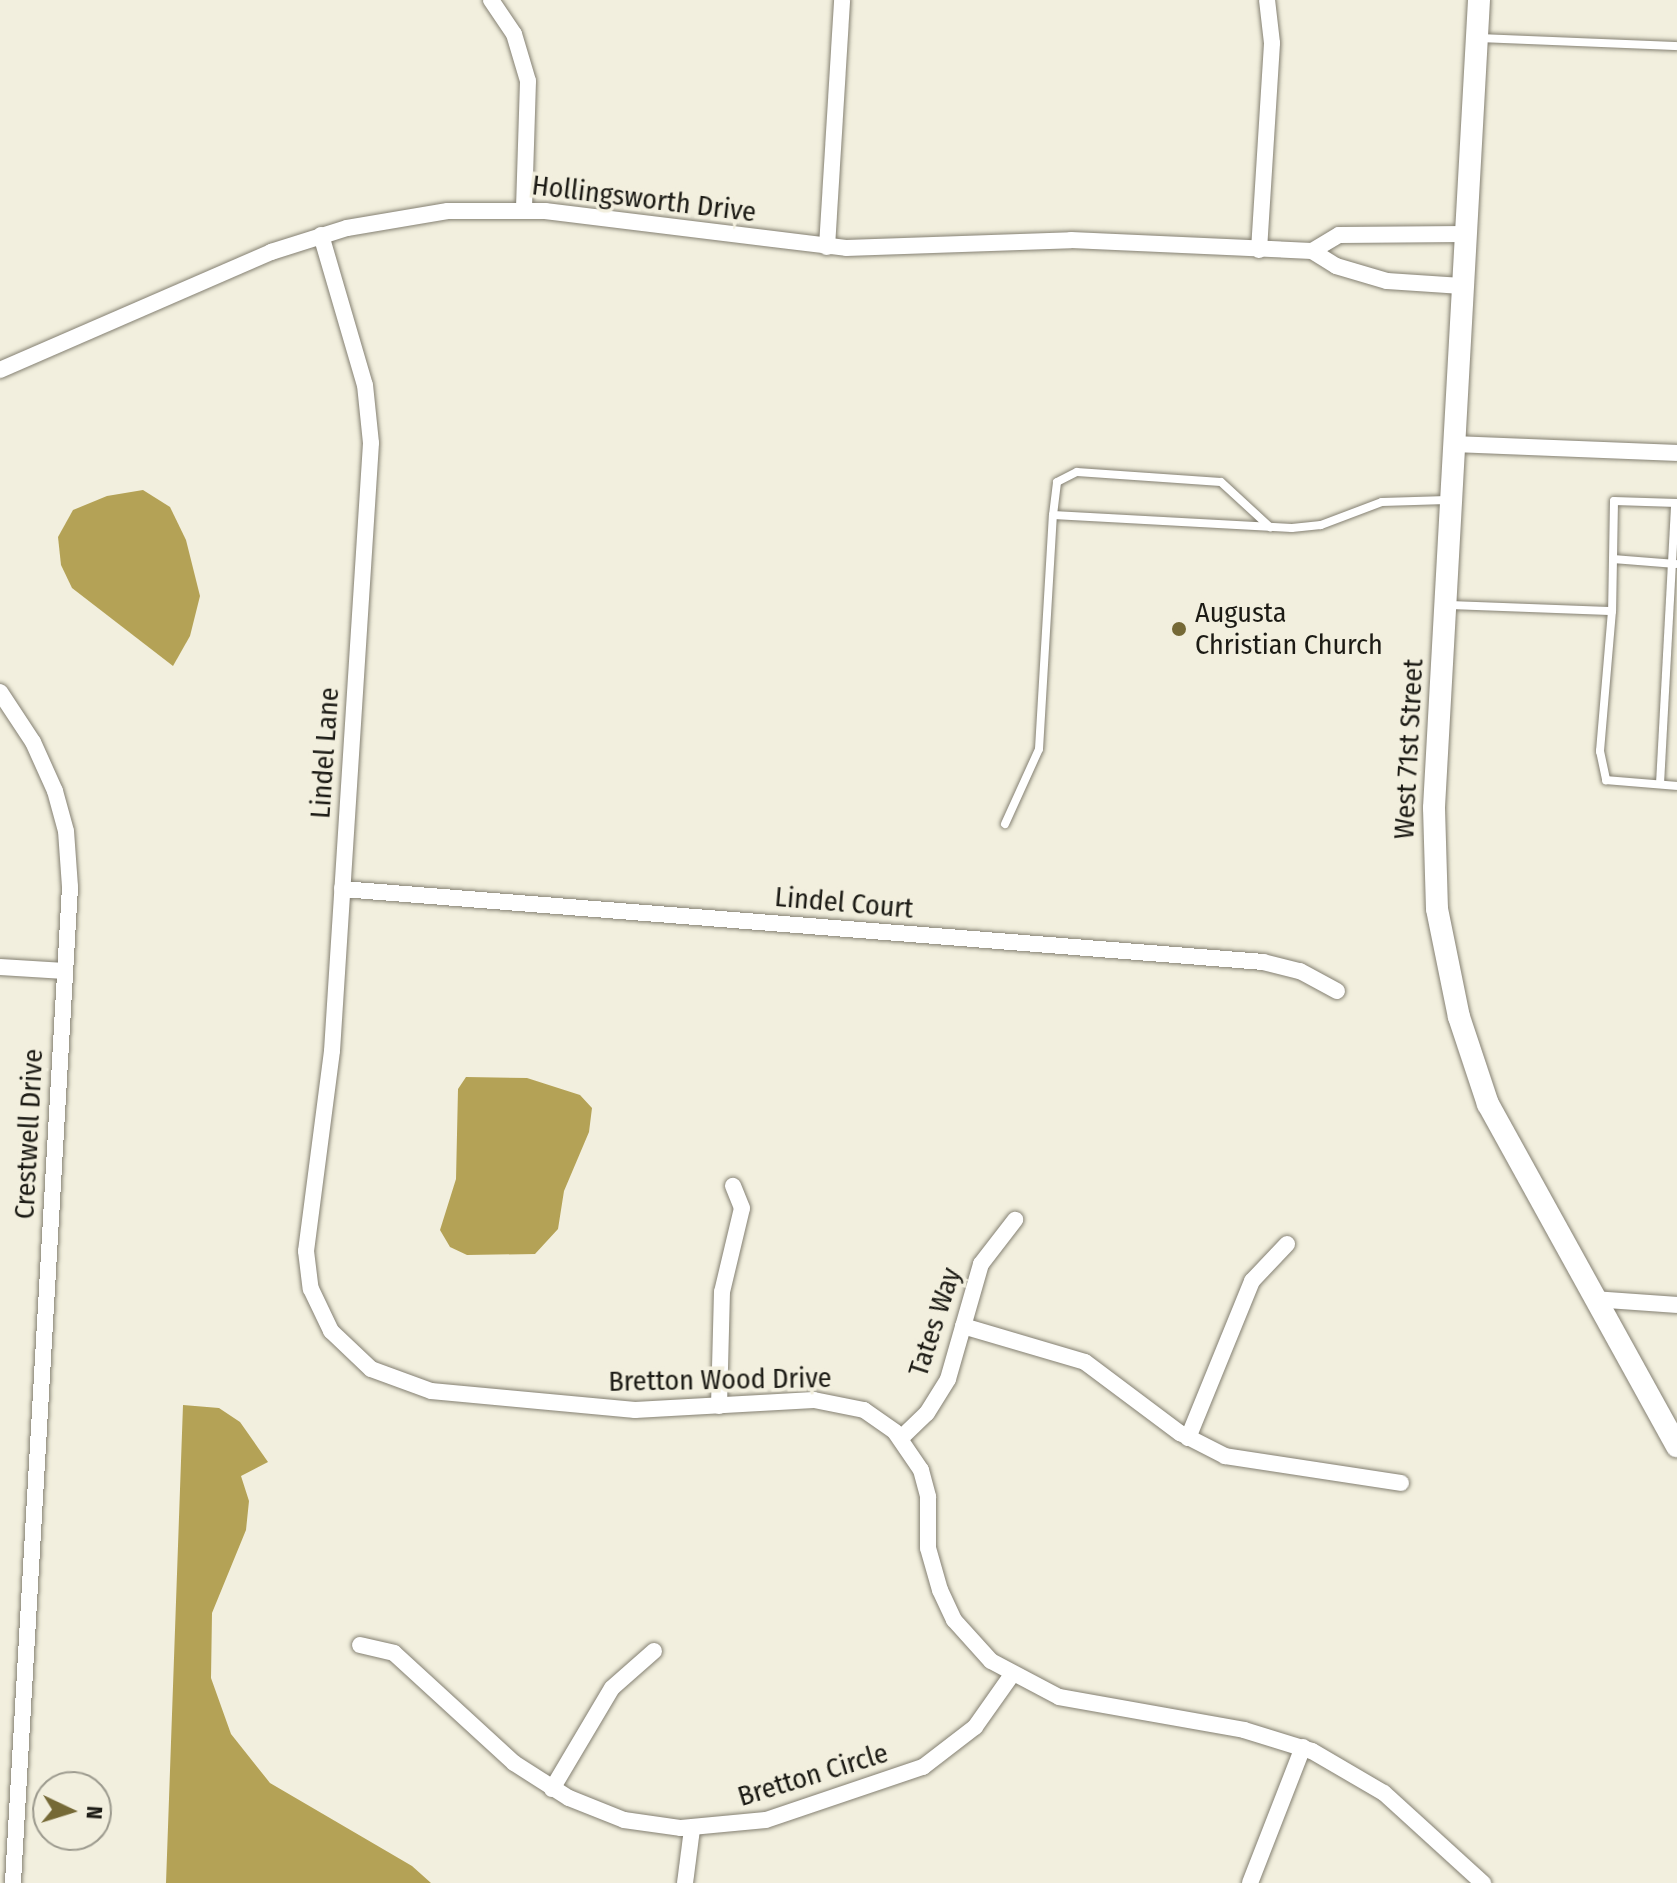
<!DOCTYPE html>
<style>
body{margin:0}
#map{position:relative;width:1677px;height:1883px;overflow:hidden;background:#f2efde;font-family:"Fira Sans Condensed",sans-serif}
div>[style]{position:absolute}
.water>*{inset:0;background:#b4a256}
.roads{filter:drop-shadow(0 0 2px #848072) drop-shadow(0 0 2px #848072)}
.service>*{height:8px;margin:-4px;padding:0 4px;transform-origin:4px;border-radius:4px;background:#fff}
.minor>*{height:16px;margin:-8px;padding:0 8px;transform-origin:8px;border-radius:8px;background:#fff}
.secondary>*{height:22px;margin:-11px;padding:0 11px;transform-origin:11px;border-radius:11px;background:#fff}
.dots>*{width:22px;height:22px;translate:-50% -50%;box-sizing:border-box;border:4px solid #f2efde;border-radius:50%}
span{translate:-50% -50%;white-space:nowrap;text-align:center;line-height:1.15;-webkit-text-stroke:7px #f2efde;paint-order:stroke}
.street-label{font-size:28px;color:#1c1b15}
.poi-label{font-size:28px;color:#1c1b15}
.left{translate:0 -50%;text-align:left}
.north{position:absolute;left:32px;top:1771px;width:80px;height:80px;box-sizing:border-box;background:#f2efde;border:2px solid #9c9a8e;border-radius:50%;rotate:94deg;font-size:22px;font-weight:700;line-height:32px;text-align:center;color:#1c1b15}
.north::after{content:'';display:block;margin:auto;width:28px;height:36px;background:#756936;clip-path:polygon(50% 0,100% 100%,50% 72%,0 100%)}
</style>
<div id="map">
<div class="water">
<div style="clip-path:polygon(143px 490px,170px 507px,186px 540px,200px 596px,190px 636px,173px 666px,72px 588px,61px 565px,58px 537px,73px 510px,107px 496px)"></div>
<div style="clip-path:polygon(466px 1077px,527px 1078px,580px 1095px,592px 1108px,589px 1132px,564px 1191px,558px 1229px,535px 1254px,467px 1255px,450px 1247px,440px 1230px,456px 1179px,458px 1089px)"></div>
<div style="clip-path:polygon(183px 1405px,219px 1408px,240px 1422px,268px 1462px,241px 1476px,249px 1501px,246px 1530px,212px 1613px,211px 1678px,231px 1734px,270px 1783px,412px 1866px,431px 1883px,166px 1883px)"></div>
</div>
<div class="roads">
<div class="service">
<div style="left:1477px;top:38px;width:200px;rotate:2.3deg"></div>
<div style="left:1677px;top:503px;width:63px;rotate:-178.2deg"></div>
<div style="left:1614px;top:501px;width:110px;rotate:91deg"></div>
<div style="left:1612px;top:611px;width:141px;rotate:94.9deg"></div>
<div style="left:1600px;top:751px;width:30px;rotate:78deg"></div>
<div style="left:1606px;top:780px;width:71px;rotate:4.8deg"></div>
<div style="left:1053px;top:515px;width:33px;rotate:-83deg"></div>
<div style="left:1057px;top:482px;width:22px;rotate:-27deg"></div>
<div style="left:1077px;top:472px;width:144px;rotate:4deg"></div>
<div style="left:1221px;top:482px;width:67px;rotate:42.6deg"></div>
<div style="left:1613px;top:559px;width:63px;rotate:4.5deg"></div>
<div style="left:1447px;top:605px;width:165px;rotate:2.1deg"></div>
<div style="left:1660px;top:784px;width:281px;rotate:-86.9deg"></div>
<div style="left:1005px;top:824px;width:82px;rotate:-65.6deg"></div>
<div style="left:1039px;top:749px;width:234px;rotate:-86.6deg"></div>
<div style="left:1053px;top:515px;width:239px;rotate:3.1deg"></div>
<div style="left:1292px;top:528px;width:29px;rotate:-6deg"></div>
<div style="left:1321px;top:525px;width:65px;rotate:-20.7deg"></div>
<div style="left:1382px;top:502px;width:65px;rotate:-1.8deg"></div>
</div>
<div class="minor">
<div style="left:491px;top:0;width:41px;rotate:55.9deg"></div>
<div style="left:514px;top:34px;width:49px;rotate:73.4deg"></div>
<div style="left:528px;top:81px;width:129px;rotate:91.8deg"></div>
<div style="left:321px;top:235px;width:156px;rotate:73.7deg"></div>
<div style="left:365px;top:385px;width:58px;rotate:84.1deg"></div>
<div style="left:371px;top:443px;width:609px;rotate:93.67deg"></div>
<div style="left:332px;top:1051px;width:202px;rotate:97.4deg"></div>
<div style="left:306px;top:1251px;width:38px;rotate:83deg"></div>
<div style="left:311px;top:1289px;width:47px;rotate:64.5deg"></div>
<div style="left:331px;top:1331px;width:55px;rotate:43.5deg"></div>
<div style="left:371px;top:1369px;width:64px;rotate:20.1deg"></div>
<div style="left:431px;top:1391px;width:205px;rotate:5.3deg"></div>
<div style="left:635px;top:1410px;width:179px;rotate:-3.2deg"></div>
<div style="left:814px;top:1400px;width:51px;rotate:11.3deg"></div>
<div style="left:864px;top:1410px;width:38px;rotate:35deg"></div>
<div style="left:895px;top:1432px;width:46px;rotate:55.6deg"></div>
<div style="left:921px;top:1470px;width:28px;rotate:75deg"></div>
<div style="left:928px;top:1497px;width:51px;rotate:90deg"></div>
<div style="left:928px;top:1548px;width:44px;rotate:74.1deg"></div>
<div style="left:940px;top:1590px;width:33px;rotate:65deg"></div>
<div style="left:954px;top:1620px;width:55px;rotate:47.9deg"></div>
<div style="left:991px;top:1661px;width:77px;rotate:27.9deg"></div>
<div style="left:1059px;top:1697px;width:188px;rotate:10.1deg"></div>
<div style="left:1244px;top:1730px;width:71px;rotate:17.2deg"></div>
<div style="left:1312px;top:1751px;width:83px;rotate:30.3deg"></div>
<div style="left:1384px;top:1793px;width:134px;rotate:42.3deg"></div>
<div style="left:827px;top:247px;width:247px;rotate:-86.5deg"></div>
<div style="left:1259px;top:250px;width:207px;rotate:-86.4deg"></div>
<div style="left:1272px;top:43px;width:43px;rotate:-96.6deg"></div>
<div style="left:1312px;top:251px;width:31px;rotate:-31deg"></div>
<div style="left:1339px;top:235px;width:126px;rotate:-0.5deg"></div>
<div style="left:0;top:370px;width:296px;rotate:-23.5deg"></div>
<div style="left:271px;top:252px;width:80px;rotate:-17.5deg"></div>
<div style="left:347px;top:228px;width:102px;rotate:-9.6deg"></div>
<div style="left:448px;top:211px;width:97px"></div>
<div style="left:545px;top:211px;width:303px;rotate:7deg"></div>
<div style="left:846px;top:248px;width:225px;rotate:-2deg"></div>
<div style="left:1071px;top:240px;width:241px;rotate:2.6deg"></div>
<div style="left:1312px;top:251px;width:28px;rotate:32deg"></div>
<div style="left:1336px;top:266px;width:53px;rotate:16.4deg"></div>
<div style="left:1387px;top:281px;width:75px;rotate:3.8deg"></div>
<div style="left:1455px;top:444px;width:222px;rotate:2.3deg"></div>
<div style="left:0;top:692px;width:60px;rotate:56.6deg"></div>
<div style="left:33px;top:742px;width:54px;rotate:65.8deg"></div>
<div style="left:55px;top:791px;width:41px;rotate:74.6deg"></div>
<div style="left:66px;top:831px;width:56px;rotate:85.9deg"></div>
<div style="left:70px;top:887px;width:998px;rotate:93.28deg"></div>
<div style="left:342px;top:889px;width:924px;rotate:4.53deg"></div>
<div style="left:1263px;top:962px;width:38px;rotate:14deg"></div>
<div style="left:1300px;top:971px;width:42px;rotate:28.4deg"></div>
<div style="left:0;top:967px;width:65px;rotate:3.5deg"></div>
<div style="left:1594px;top:1299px;width:83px;rotate:4.1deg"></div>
<div style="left:963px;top:1326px;width:127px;rotate:16.4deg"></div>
<div style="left:1085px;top:1362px;width:119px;rotate:36.8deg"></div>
<div style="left:1180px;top:1433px;width:51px;rotate:27.1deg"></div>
<div style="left:1225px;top:1456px;width:178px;rotate:8.7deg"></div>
<div style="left:719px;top:1406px;width:114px;rotate:-88.5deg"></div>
<div style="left:722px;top:1292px;width:86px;rotate:-76.6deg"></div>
<div style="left:742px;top:1208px;width:24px;rotate:-112deg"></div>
<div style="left:901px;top:1438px;width:36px;rotate:-44deg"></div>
<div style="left:927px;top:1413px;width:40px;rotate:-58deg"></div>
<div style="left:948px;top:1379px;width:120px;rotate:-74deg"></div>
<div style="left:981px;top:1264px;width:56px;rotate:-52.3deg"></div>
<div style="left:1188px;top:1438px;width:170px;rotate:-67.8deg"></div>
<div style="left:1252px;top:1281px;width:51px;rotate:-46.6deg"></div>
<div style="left:360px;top:1645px;width:35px;rotate:13deg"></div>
<div style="left:394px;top:1653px;width:163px;rotate:42.5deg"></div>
<div style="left:514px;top:1763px;width:65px;rotate:32.5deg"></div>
<div style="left:569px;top:1798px;width:59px;rotate:21.8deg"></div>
<div style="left:624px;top:1820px;width:58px;rotate:8deg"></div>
<div style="left:681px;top:1828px;width:85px;rotate:-5.4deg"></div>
<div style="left:766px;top:1820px;width:166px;rotate:-18.7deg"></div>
<div style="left:923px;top:1767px;width:66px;rotate:-37.6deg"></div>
<div style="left:975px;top:1727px;width:62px;rotate:-54.8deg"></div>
<div style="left:552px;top:1789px;width:117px;rotate:-59.3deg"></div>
<div style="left:612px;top:1688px;width:56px;rotate:-41.4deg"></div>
<div style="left:685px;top:1883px;width:54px;rotate:-82.6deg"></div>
<div style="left:1250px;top:1883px;width:146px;rotate:-68.7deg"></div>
</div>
<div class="secondary">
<div style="left:1479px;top:0;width:809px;rotate:93.19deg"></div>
<div style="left:1434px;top:808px;width:101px;rotate:88.3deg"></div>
<div style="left:1437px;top:909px;width:110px;rotate:78.5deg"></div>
<div style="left:1459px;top:1017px;width:92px;rotate:71.6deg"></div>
<div style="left:1488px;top:1104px;width:391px;rotate:61.1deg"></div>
</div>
</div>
<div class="dots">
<div style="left:1179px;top:629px;background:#756936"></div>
</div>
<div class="street-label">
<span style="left:644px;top:199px;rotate:7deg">Hollingsworth Drive</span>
<span style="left:1409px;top:749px;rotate:-87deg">West 71st Street</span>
<span style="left:325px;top:753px;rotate:-86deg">Lindel Lane</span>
<span style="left:844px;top:903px;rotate:5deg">Lindel Court</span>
<span style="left:29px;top:1134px;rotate:-87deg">Crestwell Drive</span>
<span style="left:935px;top:1322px;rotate:-72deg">Tates Way</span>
<span style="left:720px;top:1380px;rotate:-1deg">Bretton Wood Drive</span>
<span style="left:813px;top:1775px;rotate:-17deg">Bretton Circle</span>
</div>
<div class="poi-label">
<span class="left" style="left:1195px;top:629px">Augusta<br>Christian Church</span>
</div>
<div class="north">N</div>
</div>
